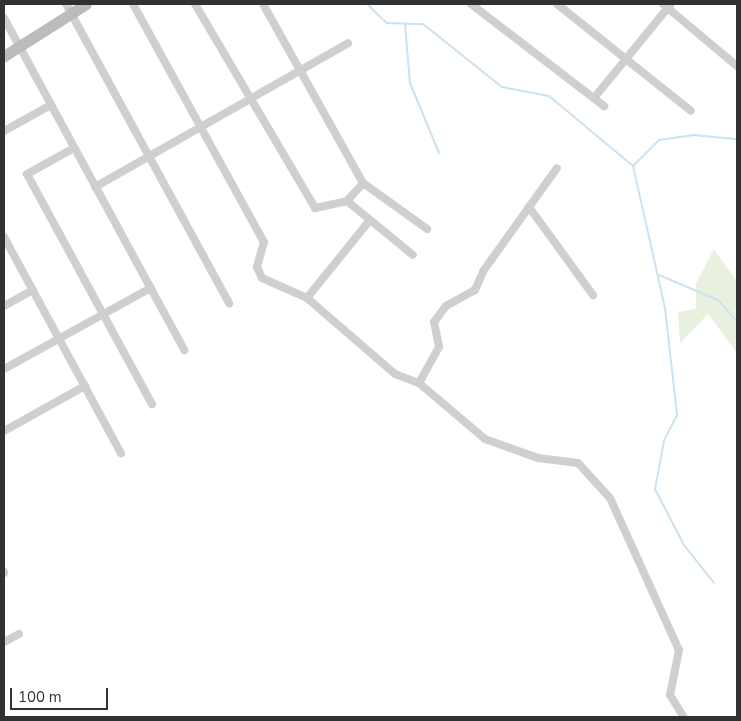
<!DOCTYPE html>
<style>
body{margin:0}
#map{position:relative;width:741px;height:721px;overflow:hidden;background:#fff;font-family:"Nunito Sans",sans-serif}
div>[style]{position:absolute}
.green>*{inset:0;background:#e8f0e0}
.stream>*{height:2px;margin:-1px;padding:0 1px;transform-origin:1px;border-radius:1px;background:#cbe2f0}
.street>*{height:8px;margin:-4px;padding:0 4px;transform-origin:4px;border-radius:4px;background:#cfcfcf}
.secondary>*{height:11px;margin:-5.5px;padding:0 5.5px;transform-origin:5.5px;border-radius:5.5px;background:#bcbcbc}
span{translate:-50% -50%;white-space:nowrap;text-align:center;line-height:1.15;-webkit-text-stroke:5px #fff;paint-order:stroke}
.frame{position:absolute;inset:0;border:5px solid #323232;pointer-events:none}
.scale{position:absolute;left:10px;top:688px;width:98px;height:22px;box-sizing:border-box;border:2px solid #323232;border-top:0;padding-left:6px;font-size:15px;line-height:18px;white-space:nowrap;color:#323232;-webkit-text-stroke:4px #fff;paint-order:stroke}
</style>
<div id="map">
<div class="green">
<div style="clip-path:polygon(714px 249px,737px 282px,737px 353px,708px 314px,680px 343px,678px 312px,696px 309px,696px 284px)"></div>
</div>
<div class="stream">
<div style="left:367px;top:4px;width:28px;rotate:44deg"></div>
<div style="left:387px;top:23px;width:36px;rotate:2deg"></div>
<div style="left:423px;top:24px;width:101px;rotate:38.6deg"></div>
<div style="left:502px;top:87px;width:48px;rotate:10.8deg"></div>
<div style="left:549px;top:96px;width:109px;rotate:39.8deg"></div>
<div style="left:633px;top:166px;width:146px;rotate:77.3deg"></div>
<div style="left:665px;top:308px;width:108px;rotate:83.6deg"></div>
<div style="left:677px;top:415px;width:29px;rotate:117deg"></div>
<div style="left:664px;top:441px;width:49px;rotate:100.6deg"></div>
<div style="left:655px;top:489px;width:63px;rotate:62.6deg"></div>
<div style="left:684px;top:545px;width:48px;rotate:51.7deg"></div>
<div style="left:405px;top:24px;width:59px;rotate:85.2deg"></div>
<div style="left:410px;top:83px;width:76px;rotate:67.5deg"></div>
<div style="left:633px;top:166px;width:37px;rotate:-45deg"></div>
<div style="left:659px;top:140px;width:34px;rotate:-8deg"></div>
<div style="left:693px;top:135px;width:43px;rotate:5.3deg"></div>
<div style="left:659px;top:275px;width:64px;rotate:23deg"></div>
<div style="left:718px;top:300px;width:28px;rotate:48deg"></div>
</div>
<div class="street">
<div style="left:66px;top:4px;width:341px;rotate:61.4deg"></div>
<div style="left:133px;top:4px;width:272px;rotate:61.2deg"></div>
<div style="left:264px;top:242px;width:26px;rotate:106deg"></div>
<div style="left:257px;top:267px;width:12px;rotate:66deg"></div>
<div style="left:262px;top:278px;width:49px;rotate:24deg"></div>
<div style="left:307px;top:298px;width:116px;rotate:40.8deg"></div>
<div style="left:395px;top:374px;width:26px;rotate:21deg"></div>
<div style="left:419px;top:383px;width:87px;rotate:40.3deg"></div>
<div style="left:485px;top:439px;width:56px;rotate:19.7deg"></div>
<div style="left:538px;top:458px;width:40px;rotate:7.1deg"></div>
<div style="left:578px;top:463px;width:47px;rotate:47.6deg"></div>
<div style="left:610px;top:498px;width:167px;rotate:65.6deg"></div>
<div style="left:679px;top:650px;width:46px;rotate:101.3deg"></div>
<div style="left:670px;top:695px;width:26px;rotate:58deg"></div>
<div style="left:195px;top:4px;width:237px;rotate:59.5deg"></div>
<div style="left:315px;top:208px;width:33px;rotate:-12deg"></div>
<div style="left:347px;top:201px;width:24px;rotate:-48deg"></div>
<div style="left:263px;top:4px;width:205px;rotate:60.8deg"></div>
<div style="left:363px;top:183px;width:79px;rotate:35.7deg"></div>
<div style="left:471px;top:4px;width:168px;rotate:37.5deg"></div>
<div style="left:557px;top:4px;width:171px;rotate:38.6deg"></div>
<div style="left:663px;top:4px;width:97px;rotate:40deg"></div>
<div style="left:4px;top:18px;width:378px;rotate:61.5deg"></div>
<div style="left:594px;top:98px;width:122px;rotate:-50.7deg"></div>
<div style="left:4px;top:131px;width:54px;rotate:-29deg"></div>
<div style="left:74px;top:148px;width:54px;rotate:151deg"></div>
<div style="left:27px;top:174px;width:262px;rotate:61.5deg"></div>
<div style="left:95px;top:187px;width:291px;rotate:-29.6deg"></div>
<div style="left:347px;top:201px;width:85px;rotate:39.3deg"></div>
<div style="left:529px;top:207px;width:109px;rotate:54deg"></div>
<div style="left:4px;top:237px;width:246px;rotate:61.6deg"></div>
<div style="left:307px;top:298px;width:100px;rotate:-51.1deg"></div>
<div style="left:4px;top:306px;width:33px;rotate:-29deg"></div>
<div style="left:4px;top:369px;width:168px;rotate:-28.9deg"></div>
<div style="left:419px;top:383px;width:41px;rotate:-60.9deg"></div>
<div style="left:439px;top:347px;width:25px;rotate:-101deg"></div>
<div style="left:434px;top:322px;width:20px;rotate:-53deg"></div>
<div style="left:446px;top:306px;width:33px;rotate:-29deg"></div>
<div style="left:475px;top:290px;width:22px;rotate:-66deg"></div>
<div style="left:484px;top:270px;width:125px;rotate:-54.4deg"></div>
<div style="left:4px;top:431px;width:93px;rotate:-29.1deg"></div>
<div style="left:4px;top:572px;width:1px;rotate:90deg"></div>
<div style="left:4px;top:642px;width:17px;rotate:-28deg"></div>
</div>
<div class="secondary">
<div style="left:4px;top:56px;width:97px;rotate:-32.4deg"></div>
</div>
<div class="frame"></div>
<div class="scale">100 m</div>
</div>
